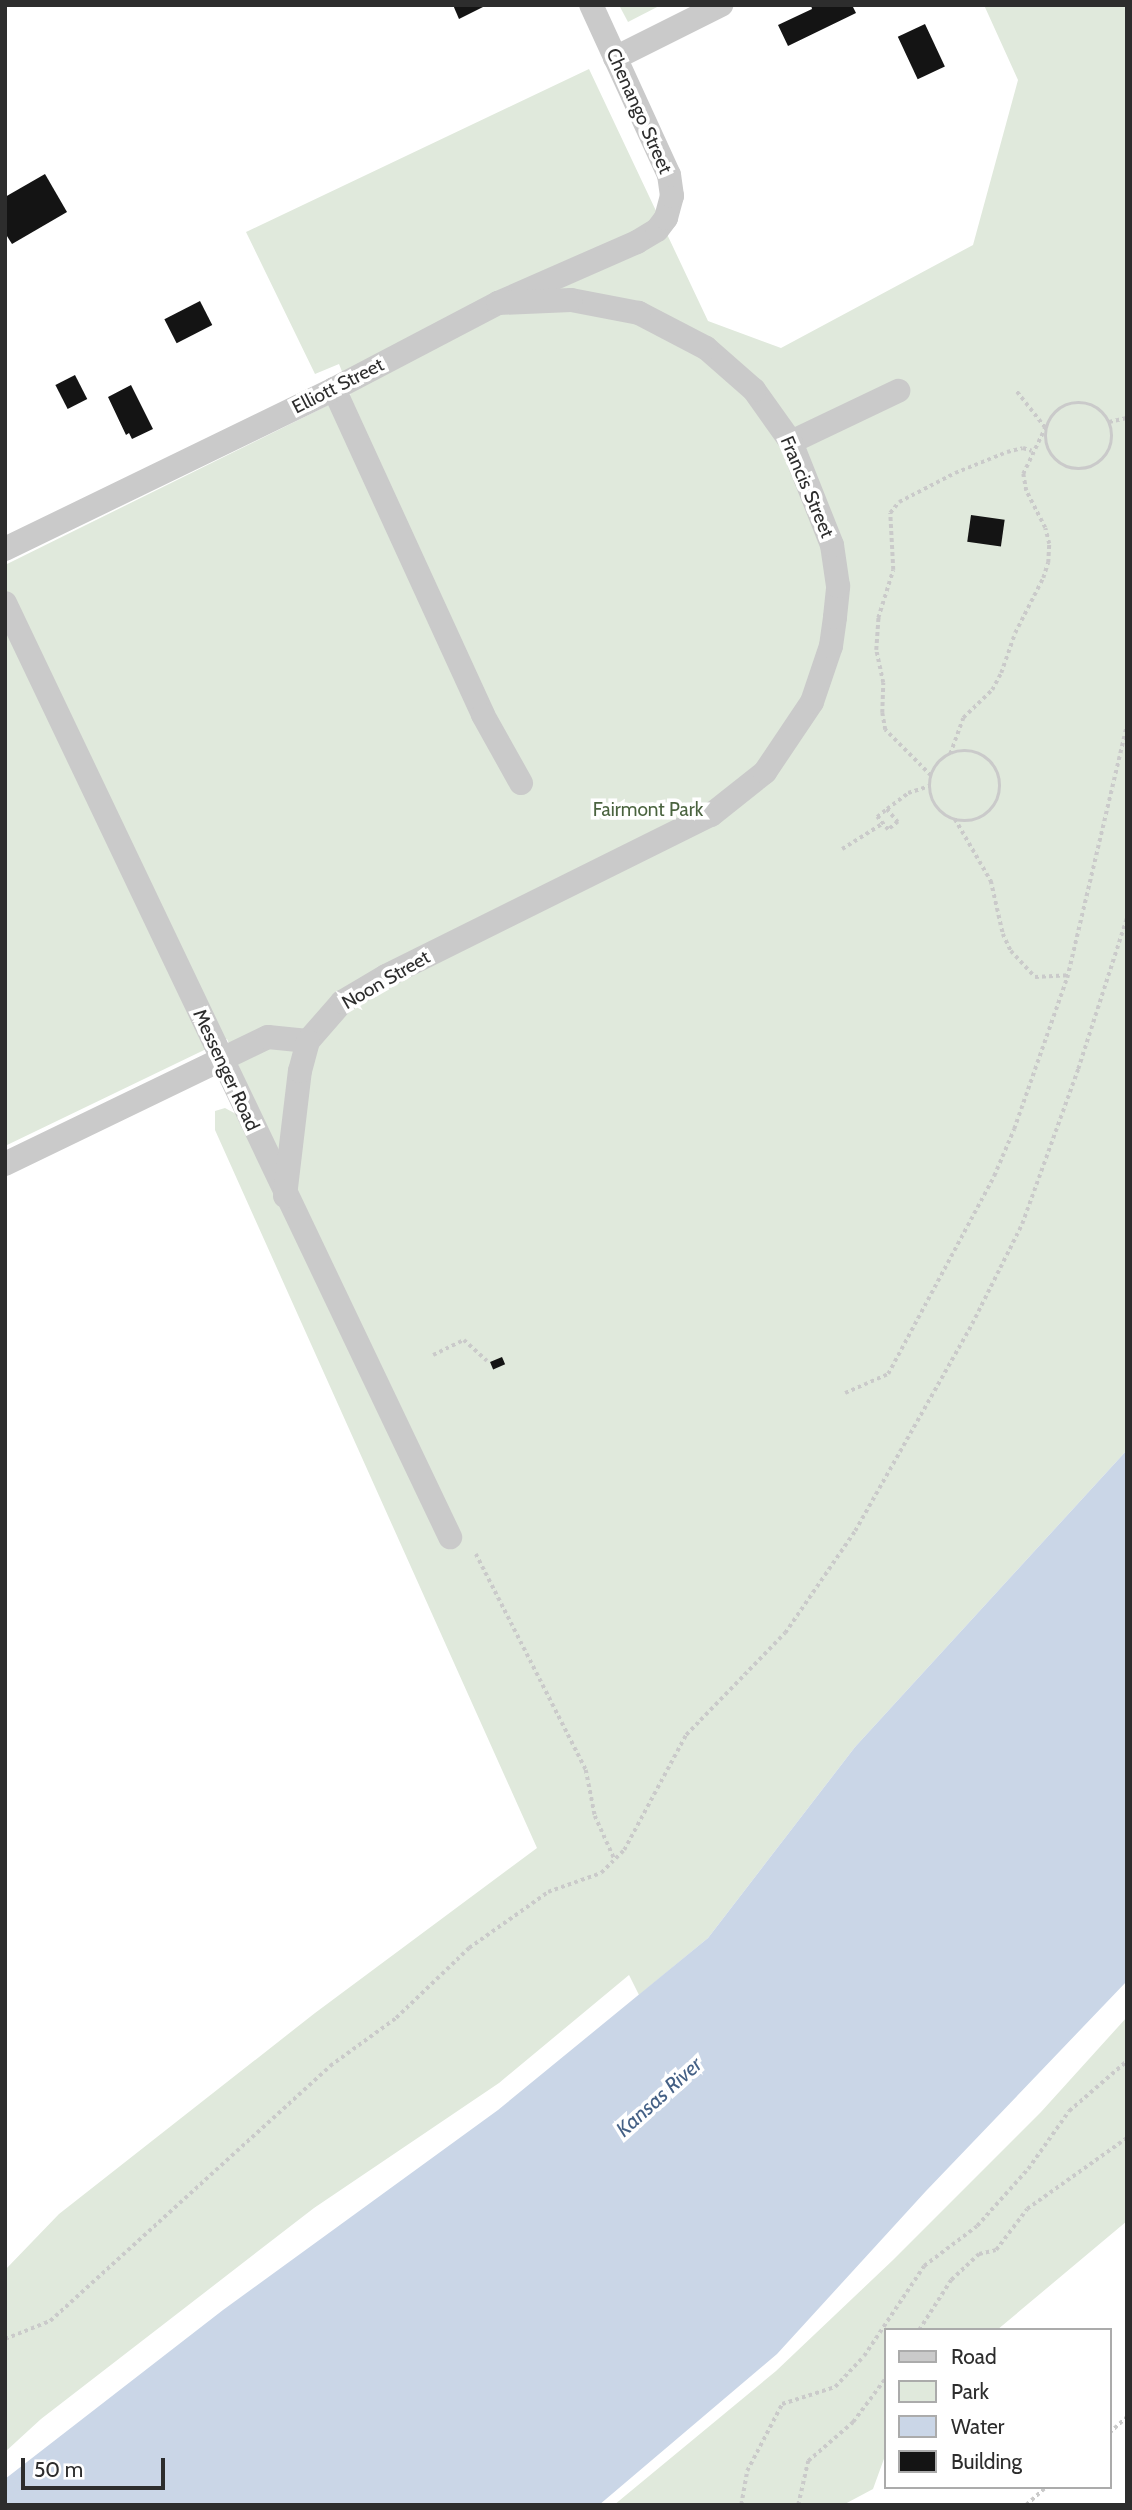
<!DOCTYPE html>
<style>
body{margin:0}
#map{position:relative;width:1132px;height:2510px;overflow:hidden;background:#fff;font-family:Cabin,sans-serif}
div>[style]{position:absolute}
.green>*{inset:0;background:#e0e9dc}
.water>*{inset:0;background:#cad6e7}
.building>*{inset:0;background:#141414;transform-origin:0 0}
.path>*{height:3.5px;margin-top:-1.75px;transform-origin:0;background:repeating-linear-gradient(90deg,#cacaca 0 3.5px,transparent 0 7px)}
.path>.ring{margin:-1.75px;padding:0;box-sizing:content-box;background:none;border:3.5px solid #cacaca;border-radius:50%}
.minor>*{height:24px;margin:-12px;padding:0 12px;transform-origin:12px;border-radius:12px;background:#cacaca}
span{translate:-50% -50%;white-space:nowrap;text-align:center;line-height:1.15;-webkit-text-stroke:7px #fff;paint-order:stroke}
.street-label{font-size:19px;color:#2d2d2d}
.park-label{font-size:19px;color:#4a633f}
.water-label{font-size:21px;color:#446085;font-style:italic}
.frame{position:absolute;inset:0;border:7px solid #2d2d2d;pointer-events:none}
.legend{position:absolute;left:884px;top:2328px;width:228px;height:161px;box-sizing:border-box;background:#fff;border:2px solid #ababab;margin:0;padding:9px 12px;list-style:none;font-size:21px;color:#2d2d2d}
.legend li{display:flex;align-items:center;gap:14px;height:35px}
.legend b{width:35px;border:2px solid #ababab}
.scale{position:absolute;left:21px;top:2458px;width:144px;height:32px;box-sizing:border-box;border:4px solid #2d2d2d;border-top:0;padding-left:9px;font-size:21px;line-height:24px;white-space:nowrap;color:#2d2d2d;-webkit-text-stroke:5px #fff;paint-order:stroke}
</style>
<div id="map">
<div class="green">
<div style="clip-path:polygon(619px 5px,661px 5px,628px 22px)"></div>
<div style="clip-path:polygon(984px 5px,1127px 5px,1127px 1450px,855px 1747px,708px 1938px,639px 1995px,629px 1975px,499px 2083px,314px 2208px,41px 2419px,5px 2452px,5px 2270px,59px 2214px,315px 2013px,537px 1848px,215px 1130px,215px 1111px,225px 1108px,236px 1114px,423px 1497px,227px 1039px,5px 1146px,5px 565px,351px 394px,339px 364px,315px 374px,246px 232px,589px 69px,708px 321px,781px 348px,973px 245px,1018px 80px)"></div>
<div style="clip-path:polygon(1127px 2017px,1127px 2221px,997px 2330px,885px 2330px,885px 2456px,873px 2489px,843px 2505px,614px 2505px,776px 2371px,893px 2260px,1041px 2112px)"></div>
</div>
<div class="water">
<div style="clip-path:polygon(1127px 1450px,1127px 1981px,926px 2191px,777px 2354px,599px 2505px,5px 2505px,5px 2479px,223px 2310px,498px 2110px,708px 1938px,855px 1747px)"></div>
</div>
<div class="building">
<div style="clip-path:polygon(453px 5px,487px 5px,459px 19px)"></div>
<div style="clip-path:polygon(811px 5px,852px 5px,856px 13px,788px 46px,778px 25px,812px 9px)"></div>
<div style="left:925px;top:24px;width:47px;height:30px;rotate:65deg"></div>
<div style="clip-path:polygon(45px 174px,67px 212px,12px 244px,5px 233px,5px 197px)"></div>
<div style="left:200px;top:301px;width:27px;height:40px;rotate:63deg"></div>
<div style="left:75px;top:375px;width:27px;height:22px;rotate:63deg"></div>
<div style="clip-path:polygon(131px 385px,153px 429px,132px 439px,129px 433px,126px 435px,108px 397px)"></div>
<div style="left:971px;top:515px;width:34px;height:27px;rotate:8deg"></div>
<div style="left:502px;top:1357px;width:8px;height:13px;rotate:67deg"></div>
</div>
<div class="path">
<div class="ring" style="left:1046px;top:403px;width:62.5px;height:62.5px"></div>
<div style="left:1109px;top:422px;width:18px;rotate:-13deg"></div>
<div class="ring" style="left:930px;top:751px;width:66.5px;height:66.5px"></div>
<div style="left:950px;top:754px;width:38px;rotate:-70deg"></div>
<div style="left:963px;top:718px;width:40px;rotate:-44deg"></div>
<div style="left:992px;top:690px;width:19px;rotate:-62deg"></div>
<div style="left:1001px;top:673px;width:42px;rotate:-70.7deg"></div>
<div style="left:1015px;top:633px;width:62px;rotate:-63deg"></div>
<div style="left:1043px;top:578px;width:16px;rotate:-72deg"></div>
<div style="left:1048px;top:563px;width:19px;rotate:-87deg"></div>
<div style="left:1049px;top:544px;width:16px;rotate:-104deg"></div>
<div style="left:1045px;top:528px;width:42px;rotate:-117.2deg"></div>
<div style="left:1026px;top:491px;width:17px;rotate:-100deg"></div>
<div style="left:1023px;top:474px;width:51px;rotate:-64.4deg"></div>
<div style="left:1045px;top:428px;width:47px;rotate:-128.1deg"></div>
<div style="left:931px;top:776px;width:65px;rotate:-135deg"></div>
<div style="left:885px;top:730px;width:17px;rotate:-100deg"></div>
<div style="left:882px;top:713px;width:30px;rotate:-88deg"></div>
<div style="left:883px;top:683px;width:34px;rotate:-102deg"></div>
<div style="left:876px;top:650px;width:32px;rotate:-86deg"></div>
<div style="left:878px;top:618px;width:50px;rotate:-72.6deg"></div>
<div style="left:893px;top:570px;width:57px;rotate:-93deg"></div>
<div style="left:890px;top:513px;width:14px;rotate:-51deg"></div>
<div style="left:899px;top:502px;width:63px;rotate:-27.4deg"></div>
<div style="left:955px;top:473px;width:56px;rotate:-22deg"></div>
<div style="left:1007px;top:452px;width:16px;rotate:-14deg"></div>
<div style="left:1023px;top:448px;width:9px;rotate:18deg"></div>
<div style="left:887px;top:809px;width:17px;rotate:50deg"></div>
<div style="left:898px;top:822px;width:13px;rotate:141deg"></div>
<div style="left:888px;top:830px;width:17px;rotate:-130deg"></div>
<div style="left:877px;top:817px;width:13px;rotate:-39deg"></div>
<div style="left:887px;top:809px;width:26px;rotate:-37deg"></div>
<div style="left:908px;top:793px;width:23px;rotate:-18deg"></div>
<div style="left:955px;top:819px;width:72px;rotate:59.9deg"></div>
<div style="left:991px;top:881px;width:54px;rotate:77.2deg"></div>
<div style="left:1003px;top:934px;width:19px;rotate:65deg"></div>
<div style="left:1011px;top:951px;width:35px;rotate:47deg"></div>
<div style="left:1035px;top:977px;width:33px;rotate:-3deg"></div>
<div style="left:842px;top:849px;width:47px;rotate:-32deg"></div>
<div style="left:433px;top:1355px;width:34px;rotate:-26deg"></div>
<div style="left:464px;top:1340px;width:31px;rotate:42deg"></div>
<div style="left:845px;top:1393px;width:47px;rotate:-23.8deg"></div>
<div style="left:888px;top:1374px;width:225px;rotate:-61.8deg"></div>
<div style="left:994px;top:1176px;width:51px;rotate:-66.9deg"></div>
<div style="left:1014px;top:1129px;width:160px;rotate:-70.7deg"></div>
<div style="left:1067px;top:978px;width:260px;rotate:-76.7deg"></div>
<div style="left:476px;top:1554px;width:242px;rotate:63deg"></div>
<div style="left:586px;top:1770px;width:47px;rotate:78.9deg"></div>
<div style="left:595px;top:1816px;width:46px;rotate:65.7deg"></div>
<div style="left:919px;top:2330px;width:59px;rotate:-57.4deg"></div>
<div style="left:951px;top:2280px;width:38px;rotate:-43deg"></div>
<div style="left:979px;top:2254px;width:17px;rotate:-13deg"></div>
<div style="left:996px;top:2250px;width:51px;rotate:-52.9deg"></div>
<div style="left:1027px;top:2209px;width:123px;rotate:-35.4deg"></div>
<div style="left:5px;top:2339px;width:48px;rotate:-21.8deg"></div>
<div style="left:50px;top:2321px;width:379px;rotate:-42.3deg"></div>
<div style="left:330px;top:2066px;width:82px;rotate:-36deg"></div>
<div style="left:396px;top:2018px;width:101px;rotate:-43.8deg"></div>
<div style="left:469px;top:1948px;width:97px;rotate:-35.3deg"></div>
<div style="left:548px;top:1892px;width:56px;rotate:-19.7deg"></div>
<div style="left:601px;top:1873px;width:33px;rotate:-45deg"></div>
<div style="left:624px;top:1850px;width:131px;rotate:-61.7deg"></div>
<div style="left:686px;top:1735px;width:142px;rotate:-45.9deg"></div>
<div style="left:785px;top:1633px;width:124px;rotate:-55.5deg"></div>
<div style="left:855px;top:1531px;width:238px;rotate:-60.5deg"></div>
<div style="left:972px;top:1324px;width:112px;rotate:-63.4deg"></div>
<div style="left:1022px;top:1224px;width:165px;rotate:-70.1deg"></div>
<div style="left:1078px;top:1069px;width:160px;rotate:-72.1deg"></div>
<div style="left:1109px;top:2433px;width:24px;rotate:-42deg"></div>
<div style="left:741px;top:2505px;width:35px;rotate:-80deg"></div>
<div style="left:747px;top:2471px;width:76px;rotate:-62.4deg"></div>
<div style="left:782px;top:2404px;width:56px;rotate:-17.8deg"></div>
<div style="left:835px;top:2387px;width:42px;rotate:-46.9deg"></div>
<div style="left:864px;top:2356px;width:108px;rotate:-56.3deg"></div>
<div style="left:924px;top:2266px;width:66px;rotate:-37deg"></div>
<div style="left:977px;top:2226px;width:76px;rotate:-48.2deg"></div>
<div style="left:1028px;top:2169px;width:71px;rotate:-54.7deg"></div>
<div style="left:1069px;top:2111px;width:77px;rotate:-40.8deg"></div>
<div style="left:798px;top:2505px;width:45px;rotate:-77.2deg"></div>
<div style="left:808px;top:2461px;width:60px;rotate:-40.9deg"></div>
<div style="left:853px;top:2422px;width:54px;rotate:-53.3deg"></div>
<div style="left:1026px;top:2505px;width:27px;rotate:-42deg"></div>
</div>
<div class="minor">
<div style="left:615px;top:58px;width:119px;rotate:-26.6deg"></div>
<div style="left:334px;top:389px;width:358px;rotate:65.4deg"></div>
<div style="left:483px;top:715px;width:78px;rotate:60.8deg"></div>
<div style="left:791px;top:442px;width:119px;rotate:-25.5deg"></div>
<div style="left:5px;top:549px;width:366px;rotate:-25.9deg"></div>
<div style="left:334px;top:389px;width:185px;rotate:-27.7deg"></div>
<div style="left:498px;top:303px;width:152px;rotate:-23.7deg"></div>
<div style="left:637px;top:242px;width:23px;rotate:-31deg"></div>
<div style="left:657px;top:230px;width:15px;rotate:-53deg"></div>
<div style="left:666px;top:218px;width:23px;rotate:-75deg"></div>
<div style="left:672px;top:196px;width:21px;rotate:-98deg"></div>
<div style="left:669px;top:175px;width:187px;rotate:-114.6deg"></div>
<div style="left:5px;top:603px;width:1035px;rotate:64.52deg"></div>
<div style="left:5px;top:1164px;width:292px;rotate:-25.8deg"></div>
<div style="left:268px;top:1037px;width:40px;rotate:5.7deg"></div>
<div style="left:308px;top:1041px;width:52px;rotate:-48.9deg"></div>
<div style="left:342px;top:1002px;width:51px;rotate:-30.6deg"></div>
<div style="left:386px;top:976px;width:363px;rotate:-26.4deg"></div>
<div style="left:711px;top:815px;width:69px;rotate:-38.5deg"></div>
<div style="left:765px;top:772px;width:84px;rotate:-56.1deg"></div>
<div style="left:812px;top:702px;width:59px;rotate:-71.3deg"></div>
<div style="left:831px;top:646px;width:29px;rotate:-82deg"></div>
<div style="left:835px;top:617px;width:31px;rotate:-84deg"></div>
<div style="left:838px;top:586px;width:41px;rotate:-98.3deg"></div>
<div style="left:832px;top:545px;width:111px;rotate:-111.7deg"></div>
<div style="left:791px;top:442px;width:64px;rotate:-125.4deg"></div>
<div style="left:754px;top:390px;width:64px;rotate:-138.8deg"></div>
<div style="left:706px;top:348px;width:76px;rotate:-152.4deg"></div>
<div style="left:639px;top:313px;width:69px;rotate:-169.2deg"></div>
<div style="left:571px;top:300px;width:73px;rotate:177.6deg"></div>
<div style="left:285px;top:1196px;width:126px;rotate:-83.2deg"></div>
<div style="left:300px;top:1071px;width:31px;rotate:-75deg"></div>
</div>
<div class="street-label">
<span style="left:639px;top:111px;rotate:66deg">Chenango Street</span>
<span style="left:338px;top:386px;rotate:-27deg">Elliott Street</span>
<span style="left:807px;top:487px;rotate:67deg">Francis Street</span>
<span style="left:386px;top:980px;rotate:-30deg">Noon Street</span>
<span style="left:226px;top:1070px;rotate:65deg">Messenger Road</span>
</div>
<div class="park-label">
<span style="left:648px;top:810px">Fairmont Park</span>
</div>
<div class="water-label">
<span style="left:659px;top:2097px;rotate:-42deg">Kansas River</span>
</div>
<div class="frame"></div>
<ul class="legend">
<li><b style="height:9px;background:#cacaca"></b>Road</li>
<li><b style="height:19px;background:#e0e9dc"></b>Park</li>
<li><b style="height:19px;background:#cad6e7"></b>Water</li>
<li><b style="height:19px;background:#141414"></b>Building</li>
</ul>
<div class="scale">50 m</div>
</div>
